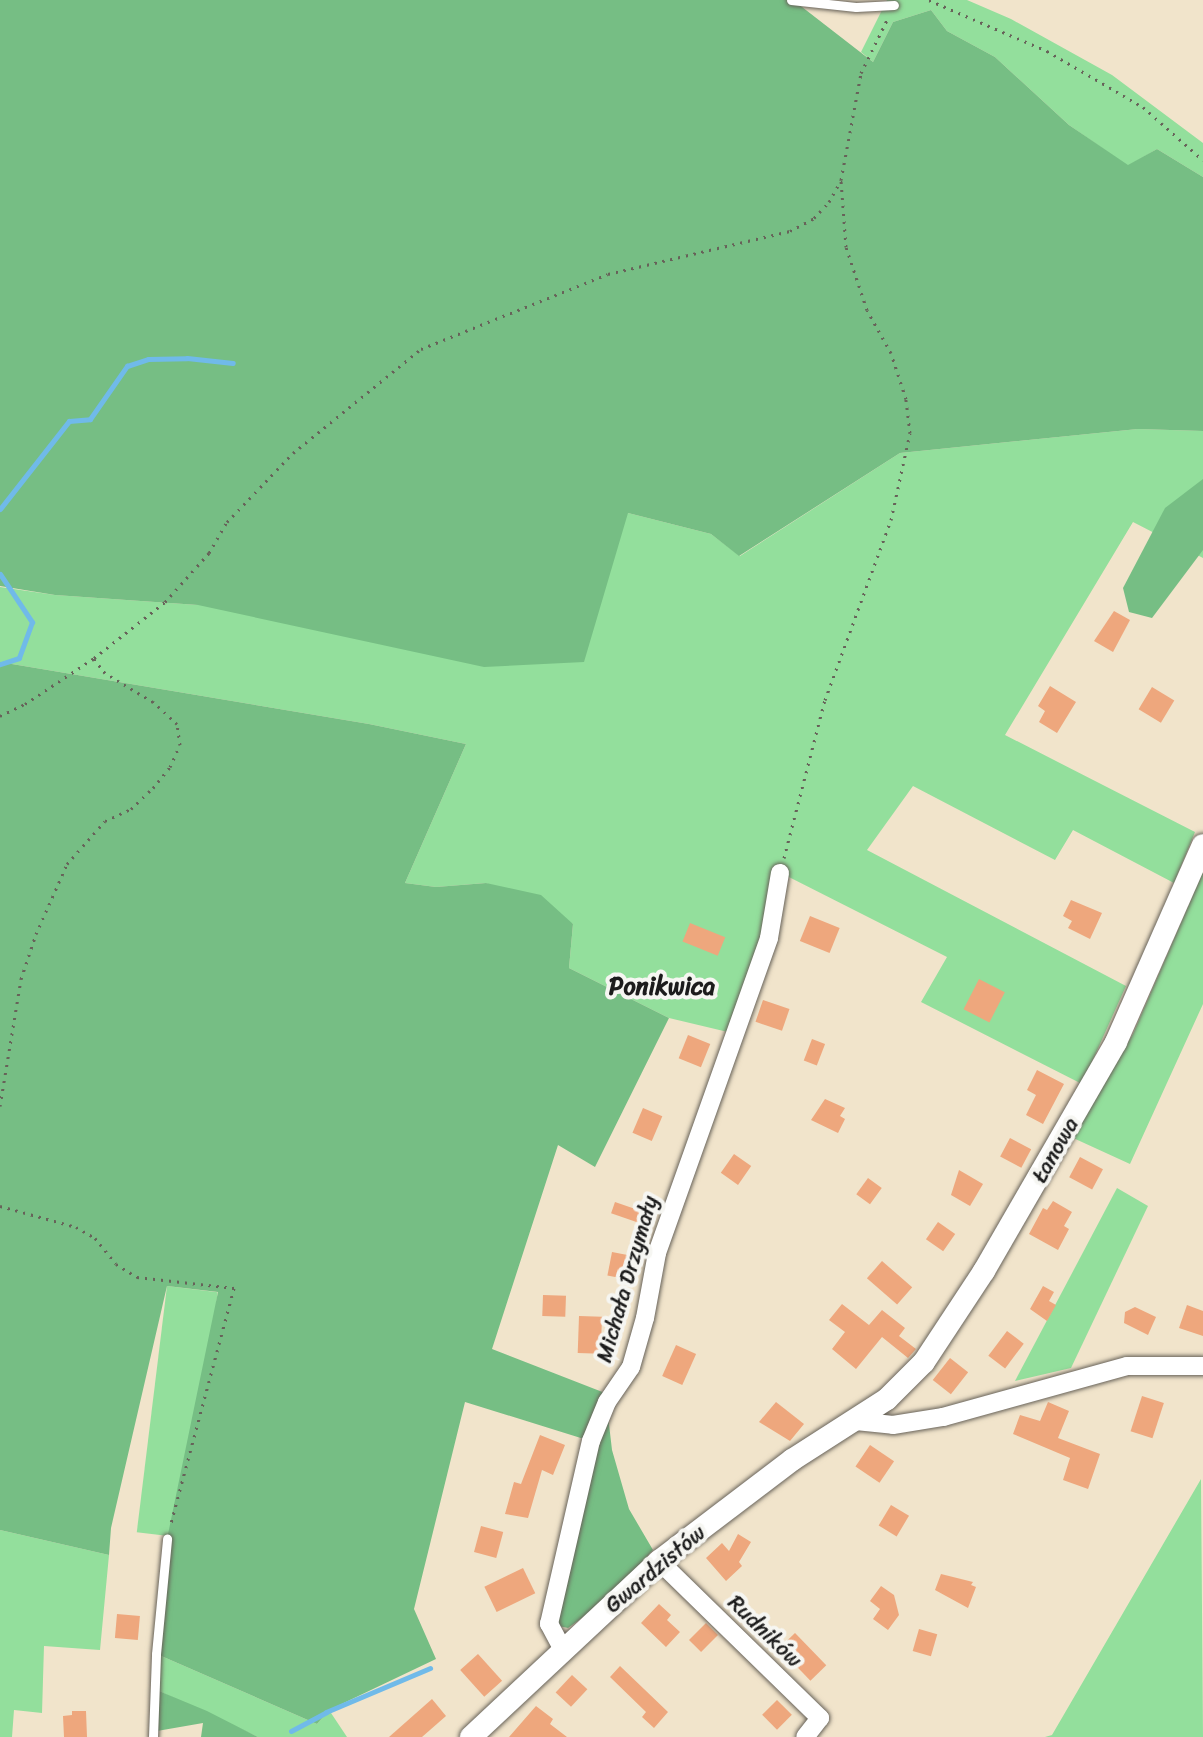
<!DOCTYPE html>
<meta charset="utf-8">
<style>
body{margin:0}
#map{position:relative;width:1203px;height:1737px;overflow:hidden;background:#f1e4cb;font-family:Sriracha,sans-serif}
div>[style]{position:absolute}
.green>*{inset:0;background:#93df9c;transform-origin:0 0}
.forest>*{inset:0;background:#76be84}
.stream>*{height:5px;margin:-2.5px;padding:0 2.5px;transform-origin:2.5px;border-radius:2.5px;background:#70bae9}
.building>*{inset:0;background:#eea77d;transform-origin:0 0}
.path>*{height:3px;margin-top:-1.5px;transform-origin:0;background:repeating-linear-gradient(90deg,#676259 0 2px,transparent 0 8px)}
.roads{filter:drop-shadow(0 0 2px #676259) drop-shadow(0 0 2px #676259)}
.service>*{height:9px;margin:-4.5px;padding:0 4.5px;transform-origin:4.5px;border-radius:4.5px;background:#fff}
.minor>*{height:18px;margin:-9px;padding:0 9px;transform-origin:9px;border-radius:9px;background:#fff}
.tertiary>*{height:22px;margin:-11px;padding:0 11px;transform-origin:11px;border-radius:11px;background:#fff}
span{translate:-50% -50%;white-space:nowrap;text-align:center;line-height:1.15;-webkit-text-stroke:8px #f6f6f2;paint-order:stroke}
.street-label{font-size:22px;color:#1c1c1c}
.neighbourhood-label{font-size:24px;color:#1c1c1c;font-weight:700}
</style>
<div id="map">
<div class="green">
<div style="clip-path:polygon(887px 0,967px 0,1011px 19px,1112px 75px,1203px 143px,1203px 177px,1157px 149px,1128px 166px,1069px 125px,995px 57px,947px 31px,931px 10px,893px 22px,873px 62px,861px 52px)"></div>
<div style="clip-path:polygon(1138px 429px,1203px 431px,1203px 558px,1133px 522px,1005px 735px,1195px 832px,1174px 883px,1073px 830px,1055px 860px,913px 786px,867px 850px,1126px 986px,1082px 1084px,921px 1002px,947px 957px,779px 872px,732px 1033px,669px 1018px,569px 968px,573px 924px,486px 883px,436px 887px,405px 883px,466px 744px,369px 724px,0 662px,0 587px,55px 595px,198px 605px,628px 513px,711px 534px,740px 556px,900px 453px)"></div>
<div style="clip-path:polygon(1203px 872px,1203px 1004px,1130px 1164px,1071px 1137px,1133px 1034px)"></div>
<div style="clip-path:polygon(1117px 1188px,1148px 1206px,1071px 1368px,1015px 1381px)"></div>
<div style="left:167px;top:1286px;width:51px;height:248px;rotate:7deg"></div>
<div style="clip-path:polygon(1201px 1479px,1203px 1737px,1045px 1737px,1052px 1735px)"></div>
<div style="clip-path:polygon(0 1530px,109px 1555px,100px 1650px,44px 1646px,42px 1713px,14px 1710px,12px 1737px,0 1737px)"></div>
<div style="clip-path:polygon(159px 1655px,317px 1724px,329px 1710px,347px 1737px,258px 1737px,159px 1691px)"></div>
</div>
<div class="forest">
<div style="clip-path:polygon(0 0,793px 0,873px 62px,893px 22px,931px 10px,947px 31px,995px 57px,1069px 125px,1128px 165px,1157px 149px,1203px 177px,1203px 431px,1138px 429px,900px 453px,739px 556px,711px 534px,628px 513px,584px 662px,484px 667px,198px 605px,55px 595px,0 586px)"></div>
<div style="clip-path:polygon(1203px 479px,1203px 550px,1152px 618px,1129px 612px,1123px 588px,1165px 508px)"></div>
<div style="clip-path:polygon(0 662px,369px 724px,466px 744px,405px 883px,436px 887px,486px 883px,541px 895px,573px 924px,569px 968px,669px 1018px,595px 1167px,558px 1145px,492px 1349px,605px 1393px,584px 1439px,465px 1402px,414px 1609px,436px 1659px,329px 1710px,317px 1724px,159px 1655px,167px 1539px,218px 1292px,167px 1286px,111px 1528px,109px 1555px,0 1530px)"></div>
<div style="clip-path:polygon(607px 1407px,612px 1450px,629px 1509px,653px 1550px,608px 1599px,568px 1628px,549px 1624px)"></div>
<div style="clip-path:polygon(159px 1691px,207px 1711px,258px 1737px,201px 1737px,203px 1723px,157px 1731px)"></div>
</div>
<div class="stream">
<div style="left:0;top:509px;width:112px;rotate:-51.9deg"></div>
<div style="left:69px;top:421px;width:21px;rotate:-5deg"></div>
<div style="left:90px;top:419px;width:65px;rotate:-55.1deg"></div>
<div style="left:127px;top:366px;width:22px;rotate:-18deg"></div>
<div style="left:148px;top:359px;width:39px;rotate:-1deg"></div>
<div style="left:187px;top:358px;width:46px;rotate:6.2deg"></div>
<div style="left:0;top:574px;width:58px;rotate:56.3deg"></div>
<div style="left:32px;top:622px;width:38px;rotate:110deg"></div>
<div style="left:19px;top:658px;width:20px;rotate:162deg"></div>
<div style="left:291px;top:1731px;width:40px;rotate:-28deg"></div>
<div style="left:326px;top:1712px;width:113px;rotate:-22.9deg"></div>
</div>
<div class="building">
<div style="clip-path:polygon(1114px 611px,1130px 620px,1113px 652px,1094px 641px)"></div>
<div style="clip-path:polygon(1050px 686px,1076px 702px,1057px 733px,1039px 722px,1045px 711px,1038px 706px)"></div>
<div style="left:1152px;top:687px;width:26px;height:26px;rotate:31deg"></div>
<div style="clip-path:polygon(1071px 900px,1102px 913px,1090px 939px,1068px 928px,1072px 921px,1063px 916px)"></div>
<div style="left:810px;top:916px;width:32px;height:27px;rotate:22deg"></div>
<div style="left:690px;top:923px;width:38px;height:20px;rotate:22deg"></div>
<div style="left:979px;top:979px;width:29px;height:34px;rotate:27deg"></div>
<div style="left:763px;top:1000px;width:28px;height:23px;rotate:19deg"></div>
<div style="left:688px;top:1035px;width:24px;height:25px;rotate:22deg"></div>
<div style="left:812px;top:1039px;width:14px;height:23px;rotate:21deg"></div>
<div style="clip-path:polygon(1037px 1070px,1064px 1084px,1043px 1124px,1026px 1115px,1036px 1095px,1027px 1090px)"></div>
<div style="clip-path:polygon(825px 1099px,845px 1108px,840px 1116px,845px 1119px,838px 1133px,811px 1120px)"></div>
<div style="left:643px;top:1108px;width:21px;height:27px;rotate:23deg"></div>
<div style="left:1010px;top:1138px;width:24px;height:21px;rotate:28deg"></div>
<div style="left:734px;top:1154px;width:21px;height:23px;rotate:35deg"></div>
<div style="left:1080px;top:1157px;width:26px;height:23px;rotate:28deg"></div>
<div style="clip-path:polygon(959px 1170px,983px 1184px,970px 1206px,951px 1195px)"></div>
<div style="left:868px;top:1178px;width:17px;height:20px;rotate:36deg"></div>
<div style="clip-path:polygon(1053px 1201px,1072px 1212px,1064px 1226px,1069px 1229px,1058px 1250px,1029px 1234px,1043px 1208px,1047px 1210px)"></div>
<div style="left:615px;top:1202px;width:39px;height:12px;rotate:19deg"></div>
<div style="left:938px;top:1222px;width:21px;height:21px;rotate:35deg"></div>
<div style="left:612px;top:1252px;width:21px;height:24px;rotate:11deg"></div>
<div style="left:882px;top:1261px;width:40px;height:23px;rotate:41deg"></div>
<div style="clip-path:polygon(1043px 1286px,1054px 1292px,1049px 1301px,1056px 1305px,1047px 1321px,1030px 1309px)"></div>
<div style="left:543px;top:1295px;width:23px;height:21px;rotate:2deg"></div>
<div style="clip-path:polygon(842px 1304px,869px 1325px,882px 1310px,905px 1328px,899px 1336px,916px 1349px,908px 1358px,882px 1337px,856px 1369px,832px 1349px,845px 1332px,829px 1320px)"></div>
<div style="clip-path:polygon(1187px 1305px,1203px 1311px,1203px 1336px,1179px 1328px)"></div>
<div style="clip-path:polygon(1135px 1307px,1156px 1317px,1148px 1335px,1124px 1323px,1125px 1312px)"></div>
<div style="left:579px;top:1316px;width:23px;height:37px;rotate:2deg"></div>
<div style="left:1007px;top:1331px;width:21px;height:31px;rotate:37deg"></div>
<div style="left:676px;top:1345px;width:22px;height:34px;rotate:24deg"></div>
<div style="left:950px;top:1358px;width:23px;height:28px;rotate:38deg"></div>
<div style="left:1142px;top:1396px;width:23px;height:37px;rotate:18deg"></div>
<div style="clip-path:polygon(776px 1402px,804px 1424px,790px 1441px,759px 1422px)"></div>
<div style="clip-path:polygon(1048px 1402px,1069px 1411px,1058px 1438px,1100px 1454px,1088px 1489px,1063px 1480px,1070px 1458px,1013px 1434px,1020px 1415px,1040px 1421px)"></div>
<div style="clip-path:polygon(540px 1435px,565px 1445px,553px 1475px,542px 1470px,528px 1518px,505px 1514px,514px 1482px,521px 1484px)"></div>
<div style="left:870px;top:1445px;width:29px;height:26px;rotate:34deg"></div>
<div style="left:891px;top:1505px;width:21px;height:24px;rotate:31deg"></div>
<div style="left:481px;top:1526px;width:23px;height:27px;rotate:15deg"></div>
<div style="clip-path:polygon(738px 1534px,751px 1542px,739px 1562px,742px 1566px,726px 1581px,706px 1558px,722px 1543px,729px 1551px)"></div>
<div style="left:523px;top:1568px;width:28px;height:43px;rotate:64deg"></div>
<div style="clip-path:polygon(941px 1574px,973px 1582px,971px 1585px,976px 1587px,968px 1608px,935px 1590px)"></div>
<div style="clip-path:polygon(881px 1586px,894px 1595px,899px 1615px,888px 1630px,873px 1619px,880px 1609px,870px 1601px)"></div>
<div style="clip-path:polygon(659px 1604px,671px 1615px,667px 1620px,680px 1632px,666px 1647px,641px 1623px)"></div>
<div style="left:117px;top:1614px;width:23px;height:24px;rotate:5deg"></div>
<div style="left:706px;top:1623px;width:17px;height:24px;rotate:45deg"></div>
<div style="left:919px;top:1629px;width:19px;height:23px;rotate:16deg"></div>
<div style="left:795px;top:1633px;width:45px;height:22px;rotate:46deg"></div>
<div style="left:478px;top:1654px;width:36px;height:24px;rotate:48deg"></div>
<div style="clip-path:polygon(620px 1666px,668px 1712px,654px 1728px,642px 1717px,646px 1712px,610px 1677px)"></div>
<div style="left:572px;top:1675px;width:21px;height:24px;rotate:43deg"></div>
<div style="clip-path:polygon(432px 1699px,446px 1716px,422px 1737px,389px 1737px)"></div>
<div style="left:777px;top:1700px;width:21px;height:21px;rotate:45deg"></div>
<div style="clip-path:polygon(536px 1706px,553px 1719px,550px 1724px,567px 1737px,509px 1737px)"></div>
<div style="clip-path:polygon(72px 1711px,86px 1711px,87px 1737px,64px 1737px,63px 1716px,72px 1715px)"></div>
</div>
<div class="path">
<div style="left:929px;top:0;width:129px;rotate:23.4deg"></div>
<div style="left:1047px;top:51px;width:111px;rotate:30.3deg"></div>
<div style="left:1143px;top:107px;width:80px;rotate:41.5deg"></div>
<div style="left:0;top:716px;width:28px;rotate:-26deg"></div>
<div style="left:25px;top:704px;width:83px;rotate:-33.7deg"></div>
<div style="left:94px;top:658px;width:90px;rotate:-38.3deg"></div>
<div style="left:165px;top:602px;width:66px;rotate:-48.1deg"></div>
<div style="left:209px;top:553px;width:36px;rotate:-60deg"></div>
<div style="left:227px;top:522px;width:95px;rotate:-46.3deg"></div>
<div style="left:293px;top:453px;width:165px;rotate:-39.1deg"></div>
<div style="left:421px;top:349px;width:201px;rotate:-21.9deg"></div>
<div style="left:608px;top:274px;width:187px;rotate:-13.3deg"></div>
<div style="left:790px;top:231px;width:27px;rotate:-28deg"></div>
<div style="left:814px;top:218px;width:22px;rotate:-47deg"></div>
<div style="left:829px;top:202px;width:25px;rotate:-61deg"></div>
<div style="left:784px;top:858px;width:163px;rotate:-75.5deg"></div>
<div style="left:825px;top:700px;width:192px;rotate:-69.9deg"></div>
<div style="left:891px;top:520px;width:89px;rotate:-77.7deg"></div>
<div style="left:910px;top:433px;width:34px;rotate:-97deg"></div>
<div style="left:906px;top:399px;width:48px;rotate:-108.1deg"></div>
<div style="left:891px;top:353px;width:49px;rotate:-119.2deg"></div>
<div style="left:867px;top:310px;width:66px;rotate:-108.4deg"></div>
<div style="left:846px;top:247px;width:67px;rotate:-94.3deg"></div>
<div style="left:841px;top:180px;width:109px;rotate:-79.4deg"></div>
<div style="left:861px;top:73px;width:61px;rotate:-63.9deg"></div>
<div style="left:0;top:1106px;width:129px;rotate:-80.6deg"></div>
<div style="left:21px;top:979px;width:47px;rotate:-71.6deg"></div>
<div style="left:36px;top:934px;width:77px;rotate:-66.1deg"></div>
<div style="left:67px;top:864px;width:57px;rotate:-48.5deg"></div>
<div style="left:105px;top:821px;width:29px;rotate:-25deg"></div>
<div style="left:131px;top:809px;width:30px;rotate:-44deg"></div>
<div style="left:153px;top:788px;width:27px;rotate:-51deg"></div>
<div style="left:170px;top:767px;width:24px;rotate:-66deg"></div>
<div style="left:180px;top:745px;width:21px;rotate:-98deg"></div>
<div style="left:177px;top:724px;width:33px;rotate:-137deg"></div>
<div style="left:153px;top:702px;width:56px;rotate:-148.9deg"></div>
<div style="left:105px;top:673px;width:18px;rotate:-128deg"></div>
<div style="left:0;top:1206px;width:79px;rotate:15.4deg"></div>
<div style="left:76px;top:1227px;width:22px;rotate:30deg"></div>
<div style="left:95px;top:1238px;width:33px;rotate:51deg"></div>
<div style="left:116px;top:1264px;width:25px;rotate:32deg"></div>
<div style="left:137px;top:1277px;width:98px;rotate:6.5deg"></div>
<div style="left:234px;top:1288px;width:247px;rotate:105deg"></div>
</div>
<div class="roads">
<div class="service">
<div style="left:791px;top:0;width:65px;rotate:6.1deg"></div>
<div style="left:856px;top:7px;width:38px;rotate:-3deg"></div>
<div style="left:153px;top:1737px;width:83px;rotate:-87.9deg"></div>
<div style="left:156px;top:1654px;width:116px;rotate:-84.5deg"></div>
</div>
<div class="minor">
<div style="left:856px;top:1421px;width:37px;rotate:6deg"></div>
<div style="left:893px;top:1425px;width:51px;rotate:-9.1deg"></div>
<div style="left:943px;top:1417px;width:191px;rotate:-15.5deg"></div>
<div style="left:1127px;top:1366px;width:76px"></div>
<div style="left:659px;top:1561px;width:225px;rotate:44.3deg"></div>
<div style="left:820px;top:1718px;width:24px;rotate:128deg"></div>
<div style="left:563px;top:1650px;width:30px;rotate:-118deg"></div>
<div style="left:549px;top:1624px;width:188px;rotate:-77.1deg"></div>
<div style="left:591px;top:1441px;width:42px;rotate:-67.7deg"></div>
<div style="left:607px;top:1402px;width:42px;rotate:-55.6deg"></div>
<div style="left:631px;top:1367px;width:51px;rotate:-74.1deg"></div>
<div style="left:645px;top:1318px;width:66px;rotate:-79.5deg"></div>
<div style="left:657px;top:1253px;width:334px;rotate:-70.4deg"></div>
<div style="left:769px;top:938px;width:66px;rotate:-80.4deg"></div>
</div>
<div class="tertiary">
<div style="left:471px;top:1737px;width:258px;rotate:-43.1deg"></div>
<div style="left:659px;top:1561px;width:167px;rotate:-37.2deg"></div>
<div style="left:792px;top:1460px;width:113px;rotate:-32.7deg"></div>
<div style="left:887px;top:1399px;width:52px;rotate:-45deg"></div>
<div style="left:924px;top:1362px;width:109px;rotate:-56.6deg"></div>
<div style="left:984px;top:1271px;width:264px;rotate:-60deg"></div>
<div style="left:1116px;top:1042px;width:215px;rotate:-66.2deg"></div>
</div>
</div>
<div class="street-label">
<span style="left:1055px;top:1150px;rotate:-60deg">Łanowa</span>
<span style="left:627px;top:1279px;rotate:-74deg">Michała Drzymały</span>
<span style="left:655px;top:1569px;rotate:-40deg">Gwardzistów</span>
<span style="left:765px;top:1631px;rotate:44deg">Rudników</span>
</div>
<div class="neighbourhood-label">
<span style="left:662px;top:987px">Ponikwica</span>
</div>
</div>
